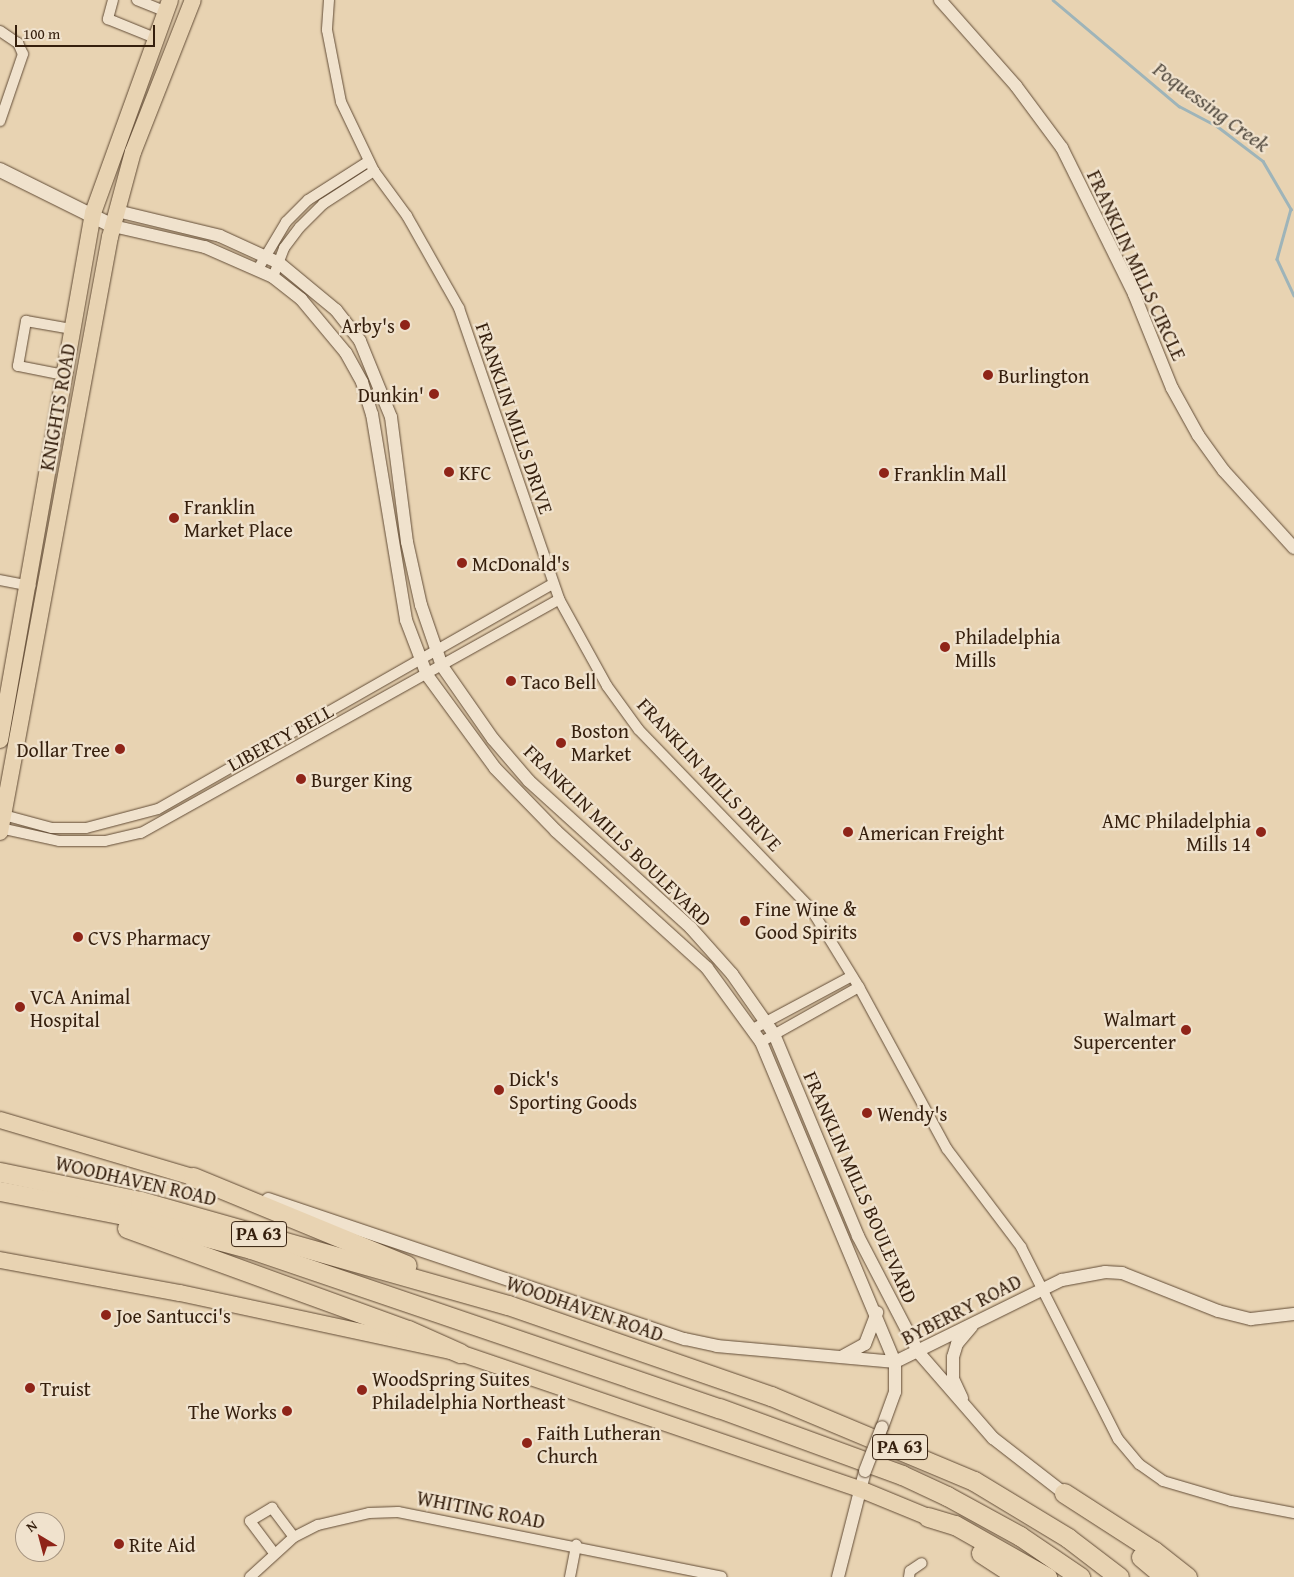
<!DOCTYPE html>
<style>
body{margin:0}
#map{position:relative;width:1294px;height:1577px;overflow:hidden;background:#e8d3b2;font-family:"Gentium Book Plus",serif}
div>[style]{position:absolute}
.stream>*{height:2.5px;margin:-1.25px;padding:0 1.25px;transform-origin:1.25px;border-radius:1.25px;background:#9eb4b9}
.roads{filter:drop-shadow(0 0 1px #624c36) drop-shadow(0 0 1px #624c36)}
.minor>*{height:10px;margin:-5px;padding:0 5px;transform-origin:5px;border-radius:5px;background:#f0e2cd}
.tertiary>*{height:12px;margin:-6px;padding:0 6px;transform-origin:6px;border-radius:6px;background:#f0e2cd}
.secondary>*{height:14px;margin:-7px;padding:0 7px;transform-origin:7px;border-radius:7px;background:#f0e2cd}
.primary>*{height:16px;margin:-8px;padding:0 8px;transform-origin:8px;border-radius:8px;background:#e8d3b2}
.motorway>*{height:19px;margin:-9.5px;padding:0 9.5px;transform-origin:9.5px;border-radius:9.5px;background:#e8d3b2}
.bridges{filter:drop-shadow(0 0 1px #624c36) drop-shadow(0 0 1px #624c36)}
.tertiary-bridge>*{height:12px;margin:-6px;padding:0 6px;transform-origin:6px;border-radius:6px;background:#f0e2cd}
.dots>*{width:14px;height:14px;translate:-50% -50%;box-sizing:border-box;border:2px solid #f0e2cd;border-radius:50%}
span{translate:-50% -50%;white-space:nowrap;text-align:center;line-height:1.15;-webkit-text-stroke:4.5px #f0e2cd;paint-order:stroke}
.shield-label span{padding:1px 4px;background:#f0e2cd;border:1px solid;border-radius:4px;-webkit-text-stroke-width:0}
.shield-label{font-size:19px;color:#351f0d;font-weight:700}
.street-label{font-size:20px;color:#351f0d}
.poi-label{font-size:20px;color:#351f0d}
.right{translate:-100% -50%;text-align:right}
.left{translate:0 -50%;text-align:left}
.water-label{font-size:21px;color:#544c41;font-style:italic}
.north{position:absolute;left:15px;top:1512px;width:50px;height:50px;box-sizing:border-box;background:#f0e2cd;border:1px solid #a59480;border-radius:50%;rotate:323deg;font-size:14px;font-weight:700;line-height:20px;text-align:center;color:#351f0d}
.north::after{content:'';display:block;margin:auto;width:18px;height:22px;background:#8f2418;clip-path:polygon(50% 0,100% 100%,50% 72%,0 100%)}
.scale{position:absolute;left:15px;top:25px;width:140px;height:22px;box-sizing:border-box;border:2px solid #351f0d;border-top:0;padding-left:6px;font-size:15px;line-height:18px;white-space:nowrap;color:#351f0d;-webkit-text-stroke:4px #f0e2cd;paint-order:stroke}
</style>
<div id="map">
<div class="stream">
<div style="left:1053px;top:0;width:165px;rotate:40.1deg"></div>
<div style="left:1179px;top:106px;width:43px;rotate:27.8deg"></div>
<div style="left:1217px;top:126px;width:58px;rotate:37.3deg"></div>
<div style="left:1263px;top:161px;width:56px;rotate:59.7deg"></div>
<div style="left:1291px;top:209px;width:52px;rotate:105.6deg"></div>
<div style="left:1277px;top:259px;width:40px;rotate:65deg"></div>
</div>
<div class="roads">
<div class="minor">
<div style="left:113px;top:0;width:20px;rotate:105deg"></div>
<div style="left:108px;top:19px;width:51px;rotate:22deg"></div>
<div style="left:137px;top:0;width:31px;rotate:22deg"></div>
<div style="left:329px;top:0;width:30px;rotate:94deg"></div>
<div style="left:327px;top:30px;width:73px;rotate:79deg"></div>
<div style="left:341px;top:102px;width:76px;rotate:64.4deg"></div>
<div style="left:374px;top:171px;width:56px;rotate:53.7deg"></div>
<div style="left:407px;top:216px;width:106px;rotate:60.5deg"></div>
<div style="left:459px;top:308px;width:308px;rotate:71deg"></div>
<div style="left:559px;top:599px;width:99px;rotate:61.1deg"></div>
<div style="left:607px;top:686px;width:54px;rotate:54deg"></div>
<div style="left:639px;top:730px;width:248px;rotate:46.1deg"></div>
<div style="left:811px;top:909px;width:92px;rotate:58.4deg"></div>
<div style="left:859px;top:987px;width:184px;rotate:61.5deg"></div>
<div style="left:947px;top:1149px;width:123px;rotate:52.9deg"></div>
<div style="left:1021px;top:1247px;width:215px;rotate:63.2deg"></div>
<div style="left:1118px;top:1439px;width:33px;rotate:50deg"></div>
<div style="left:1139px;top:1464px;width:29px;rotate:35deg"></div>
<div style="left:1163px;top:1481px;width:71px;rotate:16.4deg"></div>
<div style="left:1231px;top:1501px;width:64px;rotate:10.8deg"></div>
<div style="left:0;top:31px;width:22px;rotate:34deg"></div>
<div style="left:18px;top:43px;width:12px;rotate:66deg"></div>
<div style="left:23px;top:54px;width:71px;rotate:108.9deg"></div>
<div style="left:258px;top:269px;width:55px;rotate:-59.2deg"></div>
<div style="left:286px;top:222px;width:31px;rotate:-45deg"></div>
<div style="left:308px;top:200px;width:72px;rotate:-32.6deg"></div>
<div style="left:273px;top:277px;width:31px;rotate:-69deg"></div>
<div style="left:284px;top:248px;width:26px;rotate:-53deg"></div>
<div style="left:300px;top:227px;width:33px;rotate:-45deg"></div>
<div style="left:323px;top:204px;width:61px;rotate:-32.9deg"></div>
<div style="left:64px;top:375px;width:47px;rotate:-168.9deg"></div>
<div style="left:18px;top:366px;width:46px;rotate:-79.9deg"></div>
<div style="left:26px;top:321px;width:47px;rotate:9.9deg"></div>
<div style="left:0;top:580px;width:31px;rotate:11deg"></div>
<div style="left:0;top:814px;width:54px;rotate:15.1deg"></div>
<div style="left:52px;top:828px;width:34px"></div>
<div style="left:86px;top:828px;width:74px;rotate:-14.8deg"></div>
<div style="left:158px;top:809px;width:455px;rotate:-29.7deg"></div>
<div style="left:0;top:828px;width:60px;rotate:12.4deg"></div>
<div style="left:59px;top:841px;width:46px"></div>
<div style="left:105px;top:841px;width:37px;rotate:-13deg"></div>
<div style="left:141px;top:833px;width:479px;rotate:-29.2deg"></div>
<div style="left:753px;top:1029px;width:112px;rotate:-28.2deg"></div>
<div style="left:761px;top:1042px;width:112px;rotate:-29.3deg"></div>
<div style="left:274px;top:1553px;width:40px;rotate:-127deg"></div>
<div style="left:250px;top:1521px;width:26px;rotate:-31deg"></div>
<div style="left:272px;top:1508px;width:36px;rotate:53deg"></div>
<div style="left:250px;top:1577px;width:59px;rotate:-42.3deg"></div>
<div style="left:294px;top:1537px;width:27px;rotate:-27deg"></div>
<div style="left:318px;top:1525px;width:52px;rotate:-13.2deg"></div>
<div style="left:369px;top:1513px;width:29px;rotate:-2deg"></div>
<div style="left:398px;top:1512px;width:330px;rotate:11.3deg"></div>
<div style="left:570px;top:1577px;width:33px;rotate:-79deg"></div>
<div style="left:909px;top:1577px;width:6px;rotate:-81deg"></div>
<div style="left:910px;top:1571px;width:14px;rotate:-34deg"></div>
</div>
<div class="tertiary">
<div style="left:940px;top:0;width:115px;rotate:48.5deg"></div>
<div style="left:1016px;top:86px;width:77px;rotate:53.4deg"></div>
<div style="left:1062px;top:148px;width:163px;rotate:63.7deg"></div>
<div style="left:1134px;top:294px;width:101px;rotate:68deg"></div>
<div style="left:1172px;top:388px;width:54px;rotate:61deg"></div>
<div style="left:1198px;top:435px;width:44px;rotate:54.2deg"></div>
<div style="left:1224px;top:471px;width:104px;rotate:47.7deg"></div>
<div style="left:117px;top:211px;width:106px;rotate:13.6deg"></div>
<div style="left:220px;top:236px;width:65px;rotate:24.6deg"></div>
<div style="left:279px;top:263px;width:74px;rotate:39.5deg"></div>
<div style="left:336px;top:310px;width:39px;rotate:52deg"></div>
<div style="left:360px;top:341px;width:82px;rotate:67.8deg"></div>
<div style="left:391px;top:417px;width:126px;rotate:82.7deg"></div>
<div style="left:407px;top:542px;width:65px;rotate:77.5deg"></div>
<div style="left:421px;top:605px;width:65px;rotate:71deg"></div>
<div style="left:442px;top:666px;width:89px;rotate:55.1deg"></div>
<div style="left:493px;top:739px;width:55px;rotate:49.4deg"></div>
<div style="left:529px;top:781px;width:219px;rotate:42.2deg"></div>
<div style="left:691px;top:928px;width:62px;rotate:48.3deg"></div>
<div style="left:732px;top:974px;width:73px;rotate:55deg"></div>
<div style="left:774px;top:1034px;width:219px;rotate:67.4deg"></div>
<div style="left:858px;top:1236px;width:132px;rotate:62.5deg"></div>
<div style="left:919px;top:1353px;width:113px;rotate:49deg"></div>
<div style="left:993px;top:1438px;width:90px;rotate:37.8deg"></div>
<div style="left:113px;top:226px;width:94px;rotate:12.9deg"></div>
<div style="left:205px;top:247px;width:74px;rotate:23.8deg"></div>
<div style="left:273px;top:277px;width:36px;rotate:38deg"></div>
<div style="left:301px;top:299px;width:70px;rotate:50.2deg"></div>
<div style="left:346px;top:353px;width:33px;rotate:61deg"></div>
<div style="left:362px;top:382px;width:34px;rotate:73deg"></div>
<div style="left:372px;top:414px;width:209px;rotate:80.6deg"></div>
<div style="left:406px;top:620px;width:59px;rotate:69.1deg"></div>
<div style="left:427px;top:675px;width:115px;rotate:53.8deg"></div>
<div style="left:495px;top:768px;width:88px;rotate:45.9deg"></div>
<div style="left:556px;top:831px;width:204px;rotate:42.2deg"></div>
<div style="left:707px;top:968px;width:92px;rotate:53.9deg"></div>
<div style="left:761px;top:1042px;width:347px;rotate:67.3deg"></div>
<div style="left:895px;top:1362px;width:30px;rotate:90deg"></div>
<div style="left:895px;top:1392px;width:37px;rotate:110deg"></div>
<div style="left:268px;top:1199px;width:440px;rotate:18.6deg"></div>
<div style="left:685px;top:1339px;width:33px;rotate:12deg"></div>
<div style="left:717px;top:1346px;width:179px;rotate:5.1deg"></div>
<div style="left:895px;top:1362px;width:186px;rotate:-26.2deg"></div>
<div style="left:1062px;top:1280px;width:44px;rotate:-10.5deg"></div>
<div style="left:1105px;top:1272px;width:17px;rotate:3deg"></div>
<div style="left:1122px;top:1273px;width:103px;rotate:21.6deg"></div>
<div style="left:1218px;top:1311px;width:34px;rotate:14deg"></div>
<div style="left:1251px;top:1319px;width:43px;rotate:-6.6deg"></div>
<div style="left:843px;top:1356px;width:25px;rotate:-29deg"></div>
<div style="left:865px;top:1344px;width:34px;rotate:-69deg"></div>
<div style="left:962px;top:1398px;width:21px;rotate:-115deg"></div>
<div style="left:953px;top:1379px;width:22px;rotate:-90deg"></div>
<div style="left:953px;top:1357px;width:14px;rotate:-73deg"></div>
<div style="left:957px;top:1344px;width:23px;rotate:-50deg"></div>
<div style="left:838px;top:1577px;width:109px;rotate:-75.7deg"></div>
</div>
<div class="secondary">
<div style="left:0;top:170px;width:126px;rotate:26.4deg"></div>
</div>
<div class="primary">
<div style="left:0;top:740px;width:535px;rotate:-79.99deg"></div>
<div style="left:93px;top:213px;width:226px;rotate:-70.1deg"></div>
<div style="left:0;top:832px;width:605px;rotate:-79.53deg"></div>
<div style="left:110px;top:237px;width:88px;rotate:-74.9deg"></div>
<div style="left:133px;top:152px;width:163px;rotate:-68.5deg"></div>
<div style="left:0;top:1120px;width:201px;rotate:16.5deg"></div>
<div style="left:0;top:1260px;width:183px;rotate:10.4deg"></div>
<div style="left:180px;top:1293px;width:286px;rotate:12.1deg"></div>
<div style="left:460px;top:1353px;width:422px;rotate:18.8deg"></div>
<div style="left:860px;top:1489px;width:74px;rotate:22.4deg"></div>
</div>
<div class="motorway">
<div style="left:0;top:1172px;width:143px;rotate:11.7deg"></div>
<div style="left:140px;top:1201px;width:382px;rotate:15.8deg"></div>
<div style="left:508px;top:1305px;width:278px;rotate:19.1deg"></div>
<div style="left:771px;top:1396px;width:220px;rotate:22.7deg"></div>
<div style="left:974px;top:1481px;width:110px;rotate:31.2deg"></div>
<div style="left:1068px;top:1538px;width:64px;rotate:37.4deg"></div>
<div style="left:193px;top:1177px;width:231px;rotate:22.4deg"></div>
<div style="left:0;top:1191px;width:126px;rotate:11deg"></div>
<div style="left:124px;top:1215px;width:131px;rotate:15deg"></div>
<div style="left:251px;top:1249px;width:494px;rotate:18.8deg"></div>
<div style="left:719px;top:1408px;width:195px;rotate:20.1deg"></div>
<div style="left:902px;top:1475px;width:50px;rotate:25deg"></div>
<div style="left:947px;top:1496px;width:83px;rotate:28.7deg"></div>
<div style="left:1020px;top:1536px;width:73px;rotate:34.3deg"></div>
<div style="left:127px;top:1228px;width:299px;rotate:20deg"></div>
<div style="left:408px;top:1330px;width:57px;rotate:23.9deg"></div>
<div style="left:1064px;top:1493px;width:107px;rotate:32.8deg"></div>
<div style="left:1154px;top:1551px;width:42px;rotate:38.2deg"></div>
<div style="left:928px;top:1517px;width:28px;rotate:17deg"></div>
<div style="left:955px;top:1525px;width:106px;rotate:29.5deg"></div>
<div style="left:981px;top:1553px;width:44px;rotate:33deg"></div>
<div style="left:1141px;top:1557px;width:31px;rotate:40deg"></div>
</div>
</div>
<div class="bridges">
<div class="tertiary-bridge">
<div style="left:865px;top:1471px;width:47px;rotate:-68.9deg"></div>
</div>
</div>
<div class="dots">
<div style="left:405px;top:325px;background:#8f2418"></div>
<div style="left:988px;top:375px;background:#8f2418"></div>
<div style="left:434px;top:394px;background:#8f2418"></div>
<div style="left:449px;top:472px;background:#8f2418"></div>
<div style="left:884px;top:473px;background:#8f2418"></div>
<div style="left:174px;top:518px;background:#8f2418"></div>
<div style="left:462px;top:563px;background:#8f2418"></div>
<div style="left:945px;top:647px;background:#8f2418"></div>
<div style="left:511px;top:681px;background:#8f2418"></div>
<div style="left:561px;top:743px;background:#8f2418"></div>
<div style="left:120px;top:749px;background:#8f2418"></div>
<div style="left:301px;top:779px;background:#8f2418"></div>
<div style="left:848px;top:832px;background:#8f2418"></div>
<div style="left:1261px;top:832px;background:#8f2418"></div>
<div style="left:745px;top:921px;background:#8f2418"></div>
<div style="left:78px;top:937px;background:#8f2418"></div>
<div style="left:20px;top:1007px;background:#8f2418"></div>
<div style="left:1186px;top:1030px;background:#8f2418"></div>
<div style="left:499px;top:1090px;background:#8f2418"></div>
<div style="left:867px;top:1113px;background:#8f2418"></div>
<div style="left:106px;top:1315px;background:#8f2418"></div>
<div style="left:30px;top:1388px;background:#8f2418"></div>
<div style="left:362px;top:1390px;background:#8f2418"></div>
<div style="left:287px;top:1411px;background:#8f2418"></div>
<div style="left:527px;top:1443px;background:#8f2418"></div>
<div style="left:119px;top:1544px;background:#8f2418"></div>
</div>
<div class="shield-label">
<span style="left:259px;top:1234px">PA 63</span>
<span style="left:900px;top:1447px">PA 63</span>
</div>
<div class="street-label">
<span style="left:1137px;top:265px;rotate:65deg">FRANKLIN MILLS CIRCLE</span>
<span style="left:57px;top:407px;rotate:-80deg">KNIGHTS ROAD</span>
<span style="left:515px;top:418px;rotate:71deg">FRANKLIN MILLS DRIVE</span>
<span style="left:280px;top:737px;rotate:-29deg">LIBERTY BELL</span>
<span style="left:710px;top:774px;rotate:47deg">FRANKLIN MILLS DRIVE</span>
<span style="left:618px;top:835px;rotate:44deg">FRANKLIN MILLS BOULEVARD</span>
<span style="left:136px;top:1180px;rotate:13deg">WOODHAVEN ROAD</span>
<span style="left:861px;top:1187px;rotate:66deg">FRANKLIN MILLS BOULEVARD</span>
<span style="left:585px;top:1308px;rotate:19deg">WOODHAVEN ROAD</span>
<span style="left:961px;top:1309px;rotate:-27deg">BYBERRY ROAD</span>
<span style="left:481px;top:1509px;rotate:11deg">WHITING ROAD</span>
</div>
<div class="poi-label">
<span class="right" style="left:395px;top:325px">Arby's</span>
<span class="left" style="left:998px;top:375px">Burlington</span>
<span class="right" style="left:424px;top:394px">Dunkin'</span>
<span class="left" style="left:459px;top:472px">KFC</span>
<span class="left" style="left:894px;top:473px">Franklin Mall</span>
<span class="left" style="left:184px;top:518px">Franklin<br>Market Place</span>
<span class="left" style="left:472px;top:563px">McDonald's</span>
<span class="left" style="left:955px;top:648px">Philadelphia<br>Mills</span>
<span class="left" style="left:521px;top:681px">Taco Bell</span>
<span class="left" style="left:571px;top:742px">Boston<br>Market</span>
<span class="right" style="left:110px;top:749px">Dollar Tree</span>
<span class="left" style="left:311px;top:779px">Burger King</span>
<span class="right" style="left:1251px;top:832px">AMC Philadelphia<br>Mills 14</span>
<span class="left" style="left:858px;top:832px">American Freight</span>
<span class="left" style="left:755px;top:920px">Fine Wine &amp;<br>Good Spirits</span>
<span class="left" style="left:88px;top:937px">CVS Pharmacy</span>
<span class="left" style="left:30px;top:1008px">VCA Animal<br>Hospital</span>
<span class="right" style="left:1176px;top:1030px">Walmart<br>Supercenter</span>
<span class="left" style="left:509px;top:1090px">Dick's<br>Sporting Goods</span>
<span class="left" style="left:877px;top:1113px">Wendy's</span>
<span class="left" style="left:116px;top:1315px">Joe Santucci's</span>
<span class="left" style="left:372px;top:1390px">WoodSpring Suites<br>Philadelphia Northeast</span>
<span class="left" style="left:40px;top:1388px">Truist</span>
<span class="right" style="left:277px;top:1411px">The Works</span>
<span class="left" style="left:537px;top:1444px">Faith Lutheran<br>Church</span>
<span class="left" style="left:129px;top:1544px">Rite Aid</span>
</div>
<div class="water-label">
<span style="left:1211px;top:107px;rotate:36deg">Poquessing Creek</span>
</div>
<div class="north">N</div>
<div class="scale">100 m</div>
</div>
